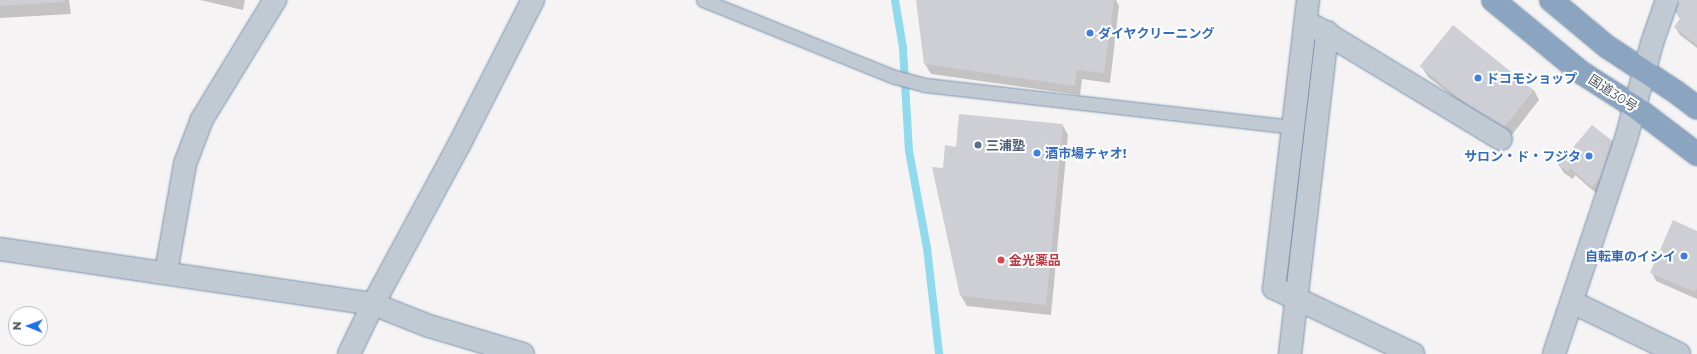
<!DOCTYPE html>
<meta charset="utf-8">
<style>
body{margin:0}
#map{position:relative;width:1697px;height:354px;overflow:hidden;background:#f5f3f3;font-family:Montserrat,"Noto Sans JP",sans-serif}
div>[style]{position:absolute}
.shadow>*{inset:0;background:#0003}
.stream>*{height:8px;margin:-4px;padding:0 4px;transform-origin:4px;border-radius:4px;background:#90daee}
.building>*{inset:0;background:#cdcfd5;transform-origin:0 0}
.roads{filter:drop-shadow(0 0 1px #7690ad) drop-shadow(0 0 1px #7690ad)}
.lane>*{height:13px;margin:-6.5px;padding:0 6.5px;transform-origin:6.5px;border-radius:6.5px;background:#c1cad2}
.street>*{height:22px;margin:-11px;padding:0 11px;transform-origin:11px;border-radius:11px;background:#c1cad2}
.highway>*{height:22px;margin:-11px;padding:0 11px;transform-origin:11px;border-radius:11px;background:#8ba5c1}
.dots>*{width:11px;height:11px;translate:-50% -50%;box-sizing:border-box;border:2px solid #fff;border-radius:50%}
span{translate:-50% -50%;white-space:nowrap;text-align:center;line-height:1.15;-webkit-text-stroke:4px #fff;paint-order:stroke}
.shop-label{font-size:13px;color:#366cbe;font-weight:700}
.left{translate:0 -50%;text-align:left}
.right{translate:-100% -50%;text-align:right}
.street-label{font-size:13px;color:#4a5661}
.service-label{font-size:13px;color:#4e5e75;font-weight:700}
.health-label{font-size:13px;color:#be3a42;font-weight:700}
.north{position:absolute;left:8px;top:306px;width:40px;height:40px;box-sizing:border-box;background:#fff;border:1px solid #b7bbc0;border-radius:50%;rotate:271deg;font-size:11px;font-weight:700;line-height:16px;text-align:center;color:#4a5661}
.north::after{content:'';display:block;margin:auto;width:14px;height:18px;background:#1a73e8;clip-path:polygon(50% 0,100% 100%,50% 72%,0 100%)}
</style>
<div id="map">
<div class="shadow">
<div style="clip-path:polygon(0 0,69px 0,71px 14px,0 18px)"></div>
<div style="clip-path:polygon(200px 0,245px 0,243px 10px)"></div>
<div style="clip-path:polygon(917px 0,1116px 0,1119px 6px,1110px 83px,1082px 79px,1080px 95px,931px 74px,925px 64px)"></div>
<div style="clip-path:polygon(1682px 0,1697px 0,1697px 48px,1680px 35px,1675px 27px,1681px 20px,1674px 10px)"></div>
<div style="clip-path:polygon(1422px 67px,1534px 90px,1539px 100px,1508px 140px,1428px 77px)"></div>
<div style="clip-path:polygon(1062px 124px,1068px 135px,1051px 315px,967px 306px,961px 296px,934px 168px,944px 169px,957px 148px)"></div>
<div style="clip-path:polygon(1614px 144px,1597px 194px,1575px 175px,1573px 179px,1564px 173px,1559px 165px)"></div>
<div style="clip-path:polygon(1697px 232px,1697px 299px,1656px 281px,1652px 273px)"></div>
</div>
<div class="stream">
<div style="left:895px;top:0;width:49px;rotate:80.5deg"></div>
<div style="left:903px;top:48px;width:103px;rotate:86.7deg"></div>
<div style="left:909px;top:151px;width:99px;rotate:79.5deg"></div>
<div style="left:927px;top:248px;width:107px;rotate:83.5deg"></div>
</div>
<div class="building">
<div style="clip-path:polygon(0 0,65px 0,65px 2px,0 6px)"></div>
<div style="clip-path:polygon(916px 0,1114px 0,1104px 73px,1077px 70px,1075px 86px,924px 64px)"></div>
<div style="clip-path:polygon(1681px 0,1697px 0,1697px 45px,1674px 27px,1681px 17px,1673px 10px)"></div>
<div style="left:1453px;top:25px;width:104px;height:53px;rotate:39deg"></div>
<div style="clip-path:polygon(959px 114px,1063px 124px,1046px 305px,960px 296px,932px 167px,943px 168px,945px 145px,956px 147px)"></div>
<div style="clip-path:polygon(1592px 125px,1615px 143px,1608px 154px,1606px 172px,1592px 187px,1570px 168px,1568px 172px,1558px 165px)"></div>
<div style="clip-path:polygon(1673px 220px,1697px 231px,1697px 288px,1695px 292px,1650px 273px)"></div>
</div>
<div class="roads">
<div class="lane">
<div style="left:703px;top:0;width:207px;rotate:21.9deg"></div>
<div style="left:895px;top:77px;width:31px;rotate:15deg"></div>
<div style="left:925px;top:85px;width:370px;rotate:6.5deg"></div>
</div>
<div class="street">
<div style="left:1308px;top:0;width:290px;rotate:96.7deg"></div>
<div style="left:1274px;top:288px;width:154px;rotate:25.4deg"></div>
<div style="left:1316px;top:27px;width:216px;rotate:31.2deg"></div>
<div style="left:0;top:249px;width:377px;rotate:8.4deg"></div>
<div style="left:373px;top:304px;width:60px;rotate:21.4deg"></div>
<div style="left:429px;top:326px;width:98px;rotate:16.6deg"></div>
<div style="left:166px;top:272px;width:110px;rotate:-80deg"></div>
<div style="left:185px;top:164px;width:48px;rotate:-69.3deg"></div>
<div style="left:202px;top:119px;width:140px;rotate:-58.5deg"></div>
<div style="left:1572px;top:302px;width:119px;rotate:25.9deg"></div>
<div style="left:349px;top:354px;width:55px;rotate:-64.4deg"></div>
<div style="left:373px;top:304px;width:179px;rotate:-61.6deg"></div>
<div style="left:458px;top:147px;width:165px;rotate:-63deg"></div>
<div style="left:1290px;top:354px;width:324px;rotate:-83.4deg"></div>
<div style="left:1554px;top:354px;width:227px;rotate:-71.5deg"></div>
<div style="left:1626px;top:139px;width:99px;rotate:-74.8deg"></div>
<div style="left:1652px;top:43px;width:46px;rotate:-70.8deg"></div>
</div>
<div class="highway">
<div style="left:1493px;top:0;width:115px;rotate:39.4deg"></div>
<div style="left:1582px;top:73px;width:63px;rotate:32.7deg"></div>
<div style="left:1635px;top:107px;width:78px;rotate:37.2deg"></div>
<div style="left:1551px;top:0;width:72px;rotate:39.9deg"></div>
<div style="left:1606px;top:46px;width:84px;rotate:33.3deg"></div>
<div style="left:1676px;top:92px;width:26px;rotate:37deg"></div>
</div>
</div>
<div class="dots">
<div style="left:1090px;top:33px;background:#3f7fe0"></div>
<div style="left:1478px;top:78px;background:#3f7fe0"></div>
<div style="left:978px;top:145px;background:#5c6f8a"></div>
<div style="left:1037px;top:153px;background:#3f7fe0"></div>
<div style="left:1589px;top:156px;background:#3f7fe0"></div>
<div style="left:1684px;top:256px;background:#3f7fe0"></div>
<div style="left:1001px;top:260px;background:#e0444e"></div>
</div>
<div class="shop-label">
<span class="left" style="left:1098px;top:33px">ダイヤクリーニング</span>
<span class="left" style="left:1486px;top:78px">ドコモショップ</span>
<span class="left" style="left:1045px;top:153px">酒市場チャオ!</span>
<span class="right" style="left:1581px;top:156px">サロン・ド・フジタ</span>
<span class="right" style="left:1676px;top:256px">自転車のイシイ</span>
</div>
<div class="street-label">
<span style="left:1613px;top:93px;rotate:33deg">国道30号</span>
</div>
<div class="service-label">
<span class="left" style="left:986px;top:145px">三浦塾</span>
</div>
<div class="health-label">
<span class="left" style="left:1009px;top:260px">金光薬品</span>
</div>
<div class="north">N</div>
</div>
